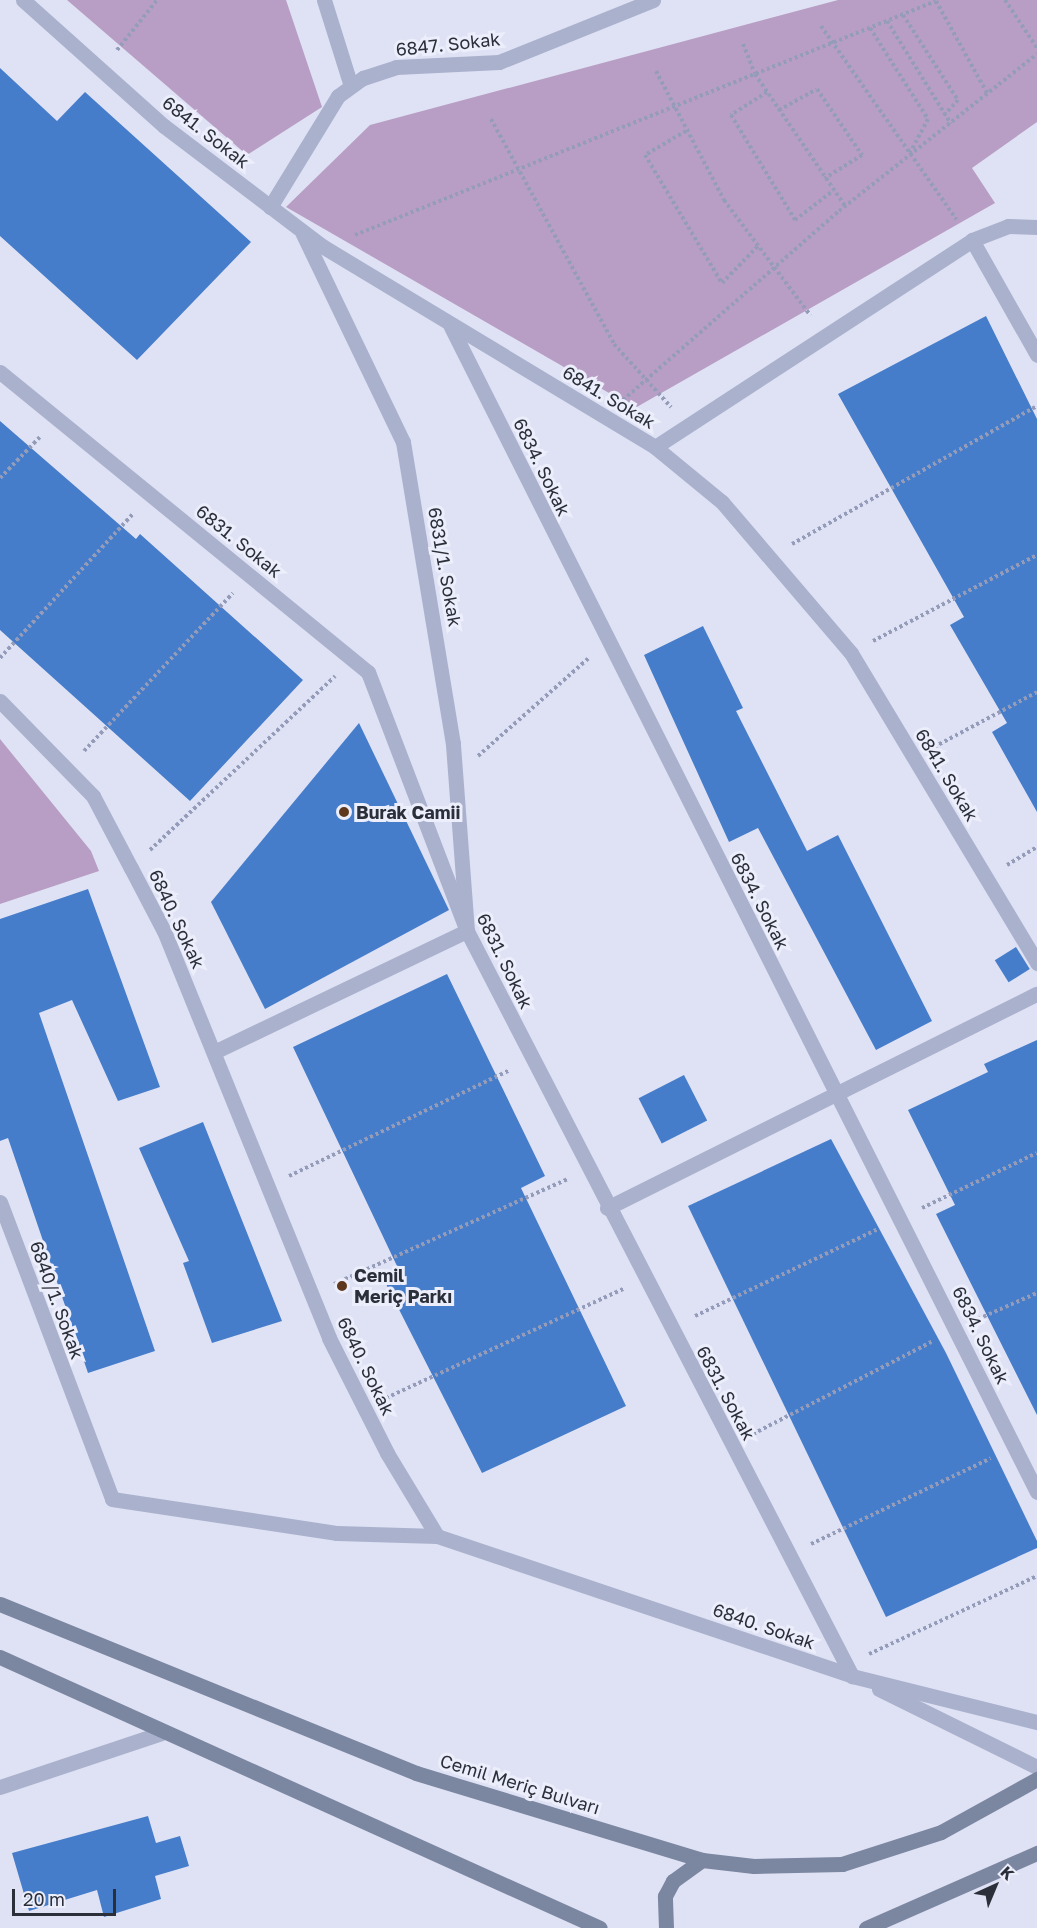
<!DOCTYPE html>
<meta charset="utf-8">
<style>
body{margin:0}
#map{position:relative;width:1037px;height:1928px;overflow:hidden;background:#dfe2f4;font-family:"Golos Text",sans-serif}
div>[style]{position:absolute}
.green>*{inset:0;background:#b89ec4}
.building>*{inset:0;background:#467dcb;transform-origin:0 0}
.path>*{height:4px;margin-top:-2px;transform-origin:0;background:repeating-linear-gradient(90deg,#949cb9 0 3px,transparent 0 6px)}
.minor>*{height:15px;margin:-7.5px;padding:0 7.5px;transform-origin:7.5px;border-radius:7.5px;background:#aab1cd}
.tertiary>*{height:15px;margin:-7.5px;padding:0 7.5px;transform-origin:7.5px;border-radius:7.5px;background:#aab1cd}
.secondary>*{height:15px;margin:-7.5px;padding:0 7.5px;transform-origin:7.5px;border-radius:7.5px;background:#7b86a1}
.dots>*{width:16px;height:16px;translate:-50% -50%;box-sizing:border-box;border:3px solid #eceefb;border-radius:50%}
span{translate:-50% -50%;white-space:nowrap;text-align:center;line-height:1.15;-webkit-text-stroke:6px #eceefb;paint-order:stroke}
.street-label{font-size:18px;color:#2a2f3a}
.poi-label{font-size:18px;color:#2a2f3a;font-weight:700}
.left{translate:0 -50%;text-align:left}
.north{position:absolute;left:965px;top:1856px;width:60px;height:60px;-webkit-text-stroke:4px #eceefb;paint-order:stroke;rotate:44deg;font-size:16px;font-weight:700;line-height:24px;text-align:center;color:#2a2f3a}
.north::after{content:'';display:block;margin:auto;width:21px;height:27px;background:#2a2f3a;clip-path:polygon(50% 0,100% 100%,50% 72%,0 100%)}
.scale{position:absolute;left:12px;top:1889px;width:104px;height:27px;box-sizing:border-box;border:3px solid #2a2f3a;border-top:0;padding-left:8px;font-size:18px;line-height:21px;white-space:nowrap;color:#2a2f3a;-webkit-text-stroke:4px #eceefb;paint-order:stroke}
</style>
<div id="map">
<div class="green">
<div style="clip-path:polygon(67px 0,286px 0,322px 107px,247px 155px)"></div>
<div style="clip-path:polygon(838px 0,1037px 0,1037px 122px,972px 168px,995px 203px,635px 408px,286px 207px,370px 125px)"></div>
<div style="clip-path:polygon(0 739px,91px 851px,99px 871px,0 904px)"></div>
</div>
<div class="building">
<div style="clip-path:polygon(0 68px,57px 121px,85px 92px,251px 242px,137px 360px,0 236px)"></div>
<div style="clip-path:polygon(986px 316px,1037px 419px,1037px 812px,992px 732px,1007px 723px,950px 625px,964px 617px,838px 394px)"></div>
<div style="clip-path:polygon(0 421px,136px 539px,140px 534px,303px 680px,190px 801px,0 630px)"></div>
<div style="clip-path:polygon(703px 626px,743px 708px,736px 711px,807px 851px,838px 835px,932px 1021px,876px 1050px,758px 828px,729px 842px,644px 655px)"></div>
<div style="clip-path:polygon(359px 723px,449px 910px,265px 1009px,211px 902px)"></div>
<div style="clip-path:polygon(88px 889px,160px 1087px,118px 1101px,72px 1000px,39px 1013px,155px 1351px,88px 1373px,8px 1138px,0 1141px,0 919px)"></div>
<div style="left:1016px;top:947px;width:26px;height:25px;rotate:58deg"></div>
<div style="clip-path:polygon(447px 974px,545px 1176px,521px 1188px,626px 1406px,482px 1473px,381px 1274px,397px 1266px,293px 1047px)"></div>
<div style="clip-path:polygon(1037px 1040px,1037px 1415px,936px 1214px,955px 1205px,908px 1110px,988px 1072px,984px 1064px)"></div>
<div style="left:684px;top:1075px;width:51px;height:51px;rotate:63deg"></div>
<div style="clip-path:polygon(203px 1122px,282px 1321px,212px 1343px,183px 1263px,189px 1261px,139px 1148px)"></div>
<div style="clip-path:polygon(831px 1139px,946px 1353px,1037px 1541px,1037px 1548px,886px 1617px,688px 1206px)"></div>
<div style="clip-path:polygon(148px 1816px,156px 1843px,180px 1836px,189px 1866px,155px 1876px,161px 1899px,104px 1917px,97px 1890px,29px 1911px,12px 1853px)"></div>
</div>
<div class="path">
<div style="left:1005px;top:0;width:58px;rotate:56.3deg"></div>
<div style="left:936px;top:1px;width:107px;rotate:61deg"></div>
<div style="left:903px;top:15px;width:101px;rotate:57.1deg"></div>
<div style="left:958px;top:100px;width:21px;rotate:133deg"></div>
<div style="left:887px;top:21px;width:121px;rotate:58.1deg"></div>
<div style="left:821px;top:26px;width:236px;rotate:55deg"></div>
<div style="left:870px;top:28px;width:108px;rotate:57.5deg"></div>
<div style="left:928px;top:119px;width:38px;rotate:118deg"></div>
<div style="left:743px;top:44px;width:32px;rotate:68deg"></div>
<div style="left:755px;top:74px;width:160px;rotate:55.7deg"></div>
<div style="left:117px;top:50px;width:64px;rotate:-51.3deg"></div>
<div style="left:656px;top:71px;width:146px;rotate:62.2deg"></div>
<div style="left:724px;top:200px;width:144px;rotate:53.2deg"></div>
<div style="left:767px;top:92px;width:43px;rotate:147.4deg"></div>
<div style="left:731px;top:115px;width:123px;rotate:58.6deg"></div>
<div style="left:795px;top:220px;width:49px;rotate:-37.6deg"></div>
<div style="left:779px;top:110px;width:43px;rotate:-28.9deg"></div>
<div style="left:817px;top:89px;width:80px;rotate:55.7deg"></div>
<div style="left:862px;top:155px;width:44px;rotate:148.1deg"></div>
<div style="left:491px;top:119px;width:256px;rotate:61.3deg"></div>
<div style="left:614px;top:344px;width:85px;rotate:47.9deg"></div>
<div style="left:686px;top:131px;width:48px;rotate:149.7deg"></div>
<div style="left:645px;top:155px;width:149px;rotate:59deg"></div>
<div style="left:722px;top:283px;width:52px;rotate:-45.8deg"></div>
<div style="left:355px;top:235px;width:626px;rotate:-21.94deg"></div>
<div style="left:623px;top:400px;width:287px;rotate:-41.2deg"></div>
<div style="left:839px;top:211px;width:253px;rotate:-38.4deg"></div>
<div style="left:0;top:478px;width:57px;rotate:-45.7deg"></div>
<div style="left:792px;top:544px;width:281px;rotate:-29.4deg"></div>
<div style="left:873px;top:641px;width:185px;rotate:-27.7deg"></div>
<div style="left:0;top:658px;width:197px;rotate:-47.3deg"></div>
<div style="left:934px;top:747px;width:117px;rotate:-28.1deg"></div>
<div style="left:84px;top:751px;width:217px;rotate:-46.7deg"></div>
<div style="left:478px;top:756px;width:149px;rotate:-41.5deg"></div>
<div style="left:150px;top:850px;width:254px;rotate:-43.2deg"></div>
<div style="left:1007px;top:865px;width:35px;rotate:-31deg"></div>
<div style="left:289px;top:1176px;width:245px;rotate:-25.6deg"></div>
<div style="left:922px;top:1208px;width:127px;rotate:-25.6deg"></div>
<div style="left:334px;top:1284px;width:256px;rotate:-24.2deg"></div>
<div style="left:695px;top:1316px;width:203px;rotate:-25.4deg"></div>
<div style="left:978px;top:1319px;width:64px;rotate:-23.8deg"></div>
<div style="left:386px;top:1398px;width:263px;rotate:-24.7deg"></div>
<div style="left:753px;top:1434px;width:203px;rotate:-27.3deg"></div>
<div style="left:811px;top:1544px;width:199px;rotate:-25.5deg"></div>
<div style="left:869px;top:1654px;width:185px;rotate:-24.9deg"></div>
</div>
<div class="minor">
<div style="left:23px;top:0;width:189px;rotate:41.8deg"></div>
<div style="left:164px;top:126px;width:198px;rotate:37.2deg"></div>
<div style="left:322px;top:246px;width:389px;rotate:31.1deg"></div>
<div style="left:655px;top:447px;width:87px;rotate:39.4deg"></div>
<div style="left:722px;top:502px;width:199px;rotate:49.5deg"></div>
<div style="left:851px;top:653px;width:362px;rotate:59deg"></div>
<div style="left:324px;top:0;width:90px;rotate:72.6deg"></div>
<div style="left:270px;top:207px;width:130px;rotate:-58.5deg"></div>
<div style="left:338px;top:96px;width:31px;rotate:-36deg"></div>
<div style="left:363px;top:78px;width:35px;rotate:-18deg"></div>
<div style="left:396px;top:67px;width:103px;rotate:-2.8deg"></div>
<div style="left:499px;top:62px;width:166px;rotate:-21.9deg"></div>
<div style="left:972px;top:240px;width:132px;rotate:60.5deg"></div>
<div style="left:451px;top:327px;width:1304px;rotate:63.3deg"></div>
<div style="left:0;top:372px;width:475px;rotate:39.2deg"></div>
<div style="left:368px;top:672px;width:277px;rotate:69.1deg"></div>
<div style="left:467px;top:931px;width:839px;rotate:62.67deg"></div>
<div style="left:655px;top:447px;width:379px;rotate:-33.1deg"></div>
<div style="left:972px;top:240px;width:39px;rotate:-21deg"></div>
<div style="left:1008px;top:226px;width:29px;rotate:2deg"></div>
<div style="left:214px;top:1052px;width:280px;rotate:-25.6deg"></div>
<div style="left:467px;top:931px;width:188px;rotate:-94.3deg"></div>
<div style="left:453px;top:744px;width:306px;rotate:-99.4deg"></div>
<div style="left:403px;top:442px;width:231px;rotate:-115.7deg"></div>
<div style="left:0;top:1202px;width:317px;rotate:69.3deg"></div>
<div style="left:112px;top:1499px;width:228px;rotate:8.6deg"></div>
<div style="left:337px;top:1533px;width:100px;rotate:1.7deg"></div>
<div style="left:607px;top:1208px;width:480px;rotate:-26.5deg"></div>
<div style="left:0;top:1787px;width:170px;rotate:-18.5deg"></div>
</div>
<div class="tertiary">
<div style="left:0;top:701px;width:133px;rotate:45.6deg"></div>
<div style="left:93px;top:796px;width:81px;rotate:62.2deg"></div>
<div style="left:131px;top:868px;width:71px;rotate:62.4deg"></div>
<div style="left:164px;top:931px;width:439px;rotate:67.9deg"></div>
<div style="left:329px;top:1338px;width:129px;rotate:63.2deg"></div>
<div style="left:387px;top:1453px;width:97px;rotate:58.9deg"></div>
<div style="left:437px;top:1536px;width:438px;rotate:18.6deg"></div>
<div style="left:852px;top:1676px;width:191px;rotate:14deg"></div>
<div style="left:879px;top:1689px;width:176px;rotate:26.3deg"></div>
</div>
<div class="secondary">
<div style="left:0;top:1604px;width:449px;rotate:22.1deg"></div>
<div style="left:416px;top:1773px;width:299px;rotate:16.9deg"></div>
<div style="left:702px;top:1860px;width:52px;rotate:6.6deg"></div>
<div style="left:754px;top:1866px;width:88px;rotate:-1.3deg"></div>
<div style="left:842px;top:1864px;width:104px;rotate:-17.9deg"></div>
<div style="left:941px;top:1832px;width:110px;rotate:-28.9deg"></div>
<div style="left:0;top:1657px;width:658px;rotate:24.31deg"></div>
<div style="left:666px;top:1928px;width:32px;rotate:-92deg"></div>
<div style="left:665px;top:1896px;width:17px;rotate:-62deg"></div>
<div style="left:673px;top:1881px;width:36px;rotate:-36deg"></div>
<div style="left:866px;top:1928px;width:187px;rotate:-23.7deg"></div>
</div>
<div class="dots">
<div style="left:344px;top:812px;background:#5e371d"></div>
<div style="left:342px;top:1286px;background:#5e371d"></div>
</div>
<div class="street-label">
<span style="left:448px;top:44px;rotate:-6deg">6847. Sokak</span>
<span style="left:206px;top:132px;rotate:38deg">6841. Sokak</span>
<span style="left:609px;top:397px;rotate:31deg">6841. Sokak</span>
<span style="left:542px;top:467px;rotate:64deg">6834. Sokak</span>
<span style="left:239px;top:541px;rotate:39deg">6831. Sokak</span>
<span style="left:445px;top:567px;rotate:80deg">6831/1. Sokak</span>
<span style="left:947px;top:775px;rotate:59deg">6841. Sokak</span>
<span style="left:760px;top:901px;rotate:63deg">6834. Sokak</span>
<span style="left:177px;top:919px;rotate:65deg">6840. Sokak</span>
<span style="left:505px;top:961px;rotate:64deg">6831. Sokak</span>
<span style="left:57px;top:1300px;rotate:70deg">6840/1. Sokak</span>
<span style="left:981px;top:1335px;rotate:64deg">6834. Sokak</span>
<span style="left:366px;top:1366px;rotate:64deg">6840. Sokak</span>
<span style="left:726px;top:1393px;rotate:62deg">6831. Sokak</span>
<span style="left:764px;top:1626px;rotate:19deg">6840. Sokak</span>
<span style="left:520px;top:1784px;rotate:17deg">Cemil Meriç Bulvarı</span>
</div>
<div class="poi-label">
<span class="left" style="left:356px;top:812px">Burak Camii</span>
<span class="left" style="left:354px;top:1286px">Cemil<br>Meriç Parkı</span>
</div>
<div class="north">K</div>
<div class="scale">20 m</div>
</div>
